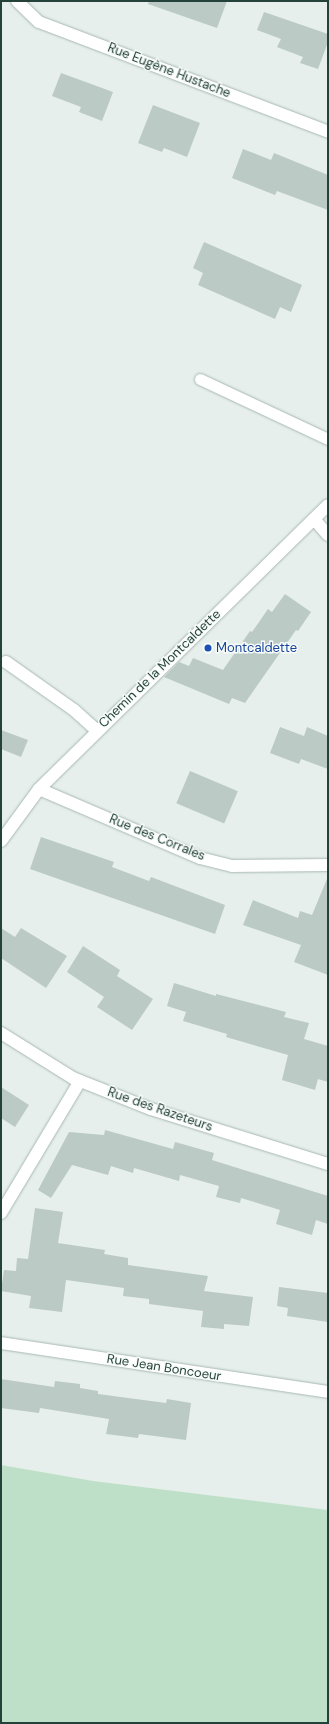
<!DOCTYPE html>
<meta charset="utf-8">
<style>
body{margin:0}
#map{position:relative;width:329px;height:1724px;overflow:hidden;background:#e6efeb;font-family:"DM Sans",sans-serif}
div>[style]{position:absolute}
.green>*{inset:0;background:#bfe0c8}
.building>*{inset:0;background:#bbcac4;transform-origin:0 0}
.roads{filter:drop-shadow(0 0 1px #a8b8b2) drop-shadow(0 0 1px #a8b8b2)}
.lane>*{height:11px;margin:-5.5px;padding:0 5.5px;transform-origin:5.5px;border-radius:5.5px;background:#fff}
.street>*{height:12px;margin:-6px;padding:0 6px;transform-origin:6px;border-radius:6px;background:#fff}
.dots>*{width:11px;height:11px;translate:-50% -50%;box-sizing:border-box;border:2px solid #f7fbf9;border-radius:50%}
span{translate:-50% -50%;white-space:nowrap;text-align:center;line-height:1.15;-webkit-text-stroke:3px #f7fbf9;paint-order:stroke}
.street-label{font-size:13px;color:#24423a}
.transit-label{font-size:13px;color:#164399}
.left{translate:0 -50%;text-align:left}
.frame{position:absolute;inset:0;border:2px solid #24423a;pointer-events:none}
</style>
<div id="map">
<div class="green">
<div style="clip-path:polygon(1px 1465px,93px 1481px,328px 1510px,328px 1723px,1px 1723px)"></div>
</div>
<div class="building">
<div style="clip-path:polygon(149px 1px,227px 1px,217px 28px,148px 4px)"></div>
<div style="clip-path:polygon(264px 12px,328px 34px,328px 42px,318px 69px,300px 63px,303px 57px,277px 47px,281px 39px,257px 30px)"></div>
<div style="clip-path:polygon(61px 73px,113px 92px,102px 121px,79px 112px,81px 107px,52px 96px)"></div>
<div style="clip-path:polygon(153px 105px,200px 123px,187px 157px,164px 148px,162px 152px,138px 143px)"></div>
<div style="clip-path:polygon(243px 149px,271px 160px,274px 153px,328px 175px,328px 210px,277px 191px,275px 195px,232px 178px)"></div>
<div style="clip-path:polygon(204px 242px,302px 285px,291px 312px,280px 307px,275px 319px,198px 285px,203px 273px,193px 268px)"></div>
<div style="clip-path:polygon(285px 594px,311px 612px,298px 631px,296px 630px,245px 703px,232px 698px,229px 704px,164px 677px,179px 662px,189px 666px,193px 658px,223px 670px,250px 631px,252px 632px,268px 609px,272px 612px)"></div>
<div style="clip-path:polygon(280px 727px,304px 736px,307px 727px,328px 736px,328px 769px,301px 759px,299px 764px,270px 753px)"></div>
<div style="clip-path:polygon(1px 730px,28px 740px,21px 757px,1px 749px)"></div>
<div style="left:190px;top:771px;width:52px;height:35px;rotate:23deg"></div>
<div style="clip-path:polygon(41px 837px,114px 862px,112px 867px,149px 881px,151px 877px,225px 905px,215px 934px,30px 869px)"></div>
<div style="clip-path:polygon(327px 879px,328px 879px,328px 975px,294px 962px,301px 945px,243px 925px,253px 900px,298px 918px,300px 911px,312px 915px)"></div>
<div style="clip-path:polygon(1px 928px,15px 937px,21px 928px,67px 956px,46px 988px,1px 958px)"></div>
<div style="clip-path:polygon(83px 946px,120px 970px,117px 976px,153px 999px,132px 1030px,97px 1007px,104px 997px,67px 972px)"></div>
<div style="clip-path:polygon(174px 983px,216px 996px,216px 994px,286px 1012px,284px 1017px,309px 1023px,304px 1039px,328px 1046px,328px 1082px,318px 1079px,315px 1090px,282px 1080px,288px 1055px,226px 1037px,227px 1034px,183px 1021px,186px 1012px,167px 1006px)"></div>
<div style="clip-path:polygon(1px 1087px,29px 1105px,15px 1127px,1px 1118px)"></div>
<div style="clip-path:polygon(105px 1130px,173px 1149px,175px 1142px,214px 1153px,212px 1160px,328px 1196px,328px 1224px,316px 1220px,312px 1235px,276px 1224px,280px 1210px,241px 1198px,240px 1203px,216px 1197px,219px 1186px,180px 1175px,179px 1181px,134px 1168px,133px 1173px,111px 1166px,108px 1175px,72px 1165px,51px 1198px,38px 1190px,69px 1132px,104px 1135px)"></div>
<div style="clip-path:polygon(35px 1208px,63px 1212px,58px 1243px,105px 1250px,104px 1254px,128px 1258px,128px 1265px,208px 1276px,204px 1291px,253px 1297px,249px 1326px,224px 1324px,224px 1329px,201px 1327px,203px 1311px,149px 1304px,149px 1299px,123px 1296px,124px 1288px,66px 1280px,62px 1312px,29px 1308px,31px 1296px,1px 1291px,4px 1270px,16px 1271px,17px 1258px,28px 1259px)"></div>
<div style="clip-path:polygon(279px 1287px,328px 1293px,328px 1322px,287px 1316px,288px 1308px,277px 1306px)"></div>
<div style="clip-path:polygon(1px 1379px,54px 1387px,55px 1381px,80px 1384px,80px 1388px,98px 1391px,98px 1394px,166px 1403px,167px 1399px,191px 1403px,186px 1440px,139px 1434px,138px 1438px,106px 1434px,109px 1419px,40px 1408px,39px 1413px,1px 1408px)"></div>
</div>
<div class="roads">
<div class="lane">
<div style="left:200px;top:379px;width:141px;rotate:25.1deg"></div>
</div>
<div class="street">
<div style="left:17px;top:1px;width:30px;rotate:44deg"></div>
<div style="left:39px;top:22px;width:309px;rotate:20.8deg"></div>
<div style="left:314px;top:519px;width:21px;rotate:49deg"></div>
<div style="left:6px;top:662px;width:83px;rotate:35.2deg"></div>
<div style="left:74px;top:710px;width:31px;rotate:42deg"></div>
<div style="left:39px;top:789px;width:175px;rotate:23.2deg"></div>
<div style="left:200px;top:858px;width:33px;rotate:14deg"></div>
<div style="left:232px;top:866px;width:96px;rotate:-0.6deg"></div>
<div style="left:1px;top:841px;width:64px;rotate:-53.8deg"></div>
<div style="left:39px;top:789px;width:405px;rotate:-44.5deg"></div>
<div style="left:1px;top:1033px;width:85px;rotate:32deg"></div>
<div style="left:73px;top:1078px;width:84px;rotate:21.7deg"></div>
<div style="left:151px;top:1109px;width:185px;rotate:17.3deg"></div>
<div style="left:1px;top:1213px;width:154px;rotate:-59.1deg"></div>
<div style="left:1px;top:1343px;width:331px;rotate:8.5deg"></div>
</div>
</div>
<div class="dots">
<div style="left:208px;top:648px;background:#1a4fb4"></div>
</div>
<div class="street-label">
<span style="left:169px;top:71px;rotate:21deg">Rue Eugène Hustache</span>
<span style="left:160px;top:669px;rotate:-44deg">Chemin de la Montcaldette</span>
<span style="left:157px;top:838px;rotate:22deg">Rue des Corrales</span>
<span style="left:160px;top:1110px;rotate:19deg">Rue des Razeteurs</span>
<span style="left:164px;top:1368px;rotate:9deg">Rue Jean Boncoeur</span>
</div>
<div class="transit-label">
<span class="left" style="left:216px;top:648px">Montcaldette</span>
</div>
<div class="frame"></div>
</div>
